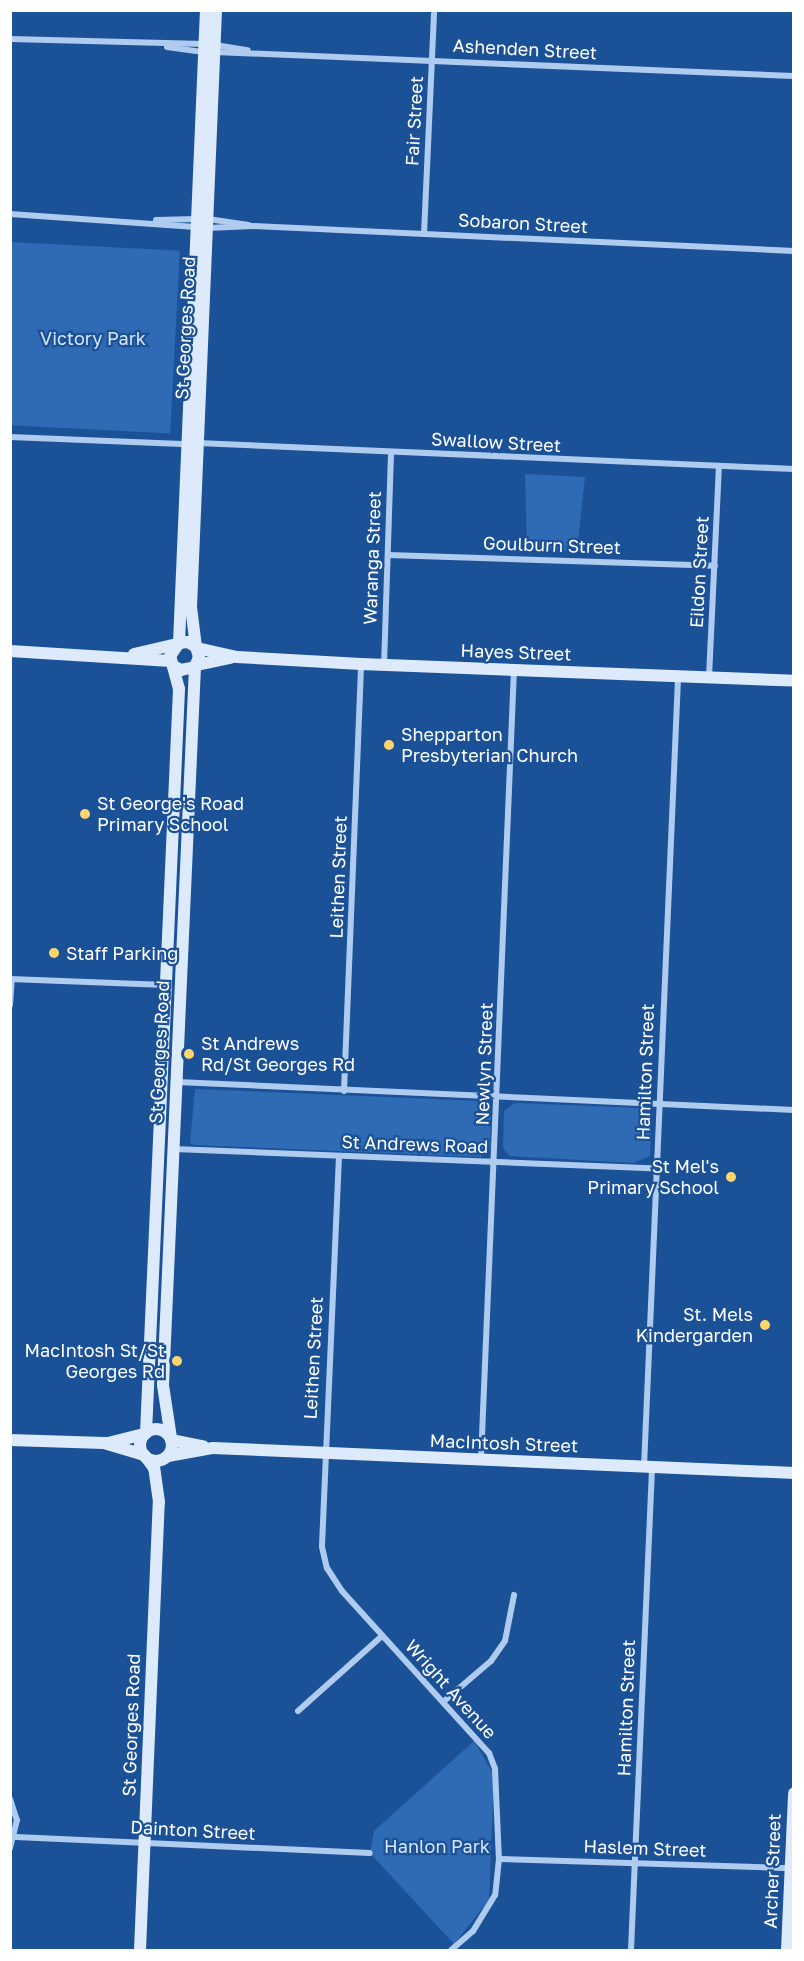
<!DOCTYPE html>
<style>
body{margin:0}
#map{position:relative;width:804px;height:1961px;overflow:hidden;background:#1b5197;font-family:"Golos Text",sans-serif}
div>[style]{position:absolute}
.green>*{inset:0;background:#2f6bb4;transform-origin:0 0}
.street>*{height:6px;margin:-3px;padding:0 3px;transform-origin:3px;border-radius:3px;background:#afccf0}
.secondary>*{height:12px;margin:-6px;padding:0 6px;transform-origin:6px;border-radius:6px;background:#ddeafb}
.secondary>.ring{margin:-6px;padding:0;box-sizing:content-box;background:none;border:12px solid #ddeafb;border-radius:50%}
.dots>*{width:16px;height:16px;translate:-50% -50%;box-sizing:border-box;border:3px solid #1b5197;border-radius:50%}
span{translate:-50% -50%;white-space:nowrap;text-align:center;line-height:1.15;-webkit-text-stroke:4.5px #1b5197;paint-order:stroke}
.street-label{font-size:18px;color:#fff}
.park-label{font-size:18px;color:#d6e7fb}
.poi-label{font-size:18px;color:#fff}
.left{translate:0 -50%;text-align:left}
.right{translate:-100% -50%;text-align:right}
.frame{position:absolute;inset:0;border:12px solid #fff;pointer-events:none}
</style>
<div id="map">
<div class="green">
<div style="left:11px;top:242px;width:169px;height:183px;rotate:3deg"></div>
<div style="clip-path:polygon(525px 474px,585px 477px,577px 551px,527px 549px)"></div>
<div style="clip-path:polygon(195px 1089px,480px 1101px,491px 1112px,490px 1149px,481px 1157px,194px 1145px,190px 1143px)"></div>
<div style="clip-path:polygon(515px 1103px,642px 1108px,652px 1120px,650px 1156px,633px 1163px,510px 1156px,503px 1148px,504px 1111px)"></div>
<div style="clip-path:polygon(474px 1741px,494px 1775px,489px 1900px,454px 1944px,370px 1853px,374px 1831px)"></div>
</div>
<div class="street">
<div style="left:10px;top:39px;width:194px;rotate:1.5deg"></div>
<div style="left:215px;top:45px;width:33px;rotate:9deg"></div>
<div style="left:167px;top:47px;width:37px;rotate:8deg"></div>
<div style="left:215px;top:52px;width:579px;rotate:2.37deg"></div>
<div style="left:10px;top:214px;width:186px;rotate:4deg"></div>
<div style="left:208px;top:219px;width:41px;rotate:8.3deg"></div>
<div style="left:156px;top:220px;width:41px;rotate:-1.4deg"></div>
<div style="left:208px;top:228px;width:44px;rotate:-2.6deg"></div>
<div style="left:252px;top:226px;width:543px;rotate:2.64deg"></div>
<div style="left:424px;top:234px;width:224px;rotate:-87.4deg"></div>
<div style="left:10px;top:437px;width:178px;rotate:2.3deg"></div>
<div style="left:198px;top:443px;width:597px;rotate:2.5deg"></div>
<div style="left:388px;top:555px;width:327px;rotate:1.9deg"></div>
<div style="left:384px;top:665px;width:213px;rotate:-88.1deg"></div>
<div style="left:709px;top:677px;width:210px;rotate:-87.3deg"></div>
<div style="left:10px;top:979px;width:156px;rotate:2.2deg"></div>
<div style="left:10px;top:1005px;width:26px;rotate:-86deg"></div>
<div style="left:177px;top:1082px;width:618px;rotate:2.6deg"></div>
<div style="left:344px;top:1091px;width:427px;rotate:-87.7deg"></div>
<div style="left:174px;top:1149px;width:483px;rotate:2.3deg"></div>
<div style="left:339px;top:1156px;width:391px;rotate:92.5deg"></div>
<div style="left:322px;top:1547px;width:22px;rotate:77deg"></div>
<div style="left:327px;top:1568px;width:27px;rotate:57deg"></div>
<div style="left:342px;top:1591px;width:219px;rotate:47.8deg"></div>
<div style="left:489px;top:1753px;width:17px;rotate:69deg"></div>
<div style="left:495px;top:1769px;width:90px;rotate:87.5deg"></div>
<div style="left:499px;top:1859px;width:36px;rotate:96deg"></div>
<div style="left:495px;top:1895px;width:42px;rotate:121.4deg"></div>
<div style="left:473px;top:1931px;width:29px;rotate:139deg"></div>
<div style="left:481px;top:1460px;width:791px;rotate:-87.61deg"></div>
<div style="left:644px;top:1467px;width:790px;rotate:-87.53deg"></div>
<div style="left:443px;top:1702px;width:63px;rotate:-40.5deg"></div>
<div style="left:491px;top:1661px;width:24px;rotate:-55deg"></div>
<div style="left:505px;top:1641px;width:47px;rotate:-78.9deg"></div>
<div style="left:298px;top:1711px;width:113px;rotate:-41.8deg"></div>
<div style="left:10px;top:1799px;width:22px;rotate:72deg"></div>
<div style="left:17px;top:1820px;width:29px;rotate:104deg"></div>
<div style="left:16px;top:1837px;width:354px;rotate:2.6deg"></div>
<div style="left:499px;top:1859px;width:291px;rotate:1.8deg"></div>
<div style="left:631px;top:1950px;width:483px;rotate:-87.5deg"></div>
</div>
<div class="secondary">
<div style="left:179px;top:643px;width:634px;rotate:-87.56deg"></div>
<div style="left:196px;top:647px;width:40px;rotate:-97.1deg"></div>
<div style="left:191px;top:607px;width:598px;rotate:-87.6deg"></div>
<div style="left:197px;top:648px;width:41px;rotate:12.7deg"></div>
<div style="left:237px;top:657px;width:124px;rotate:3.2deg"></div>
<div style="left:361px;top:664px;width:433px;rotate:2.2deg"></div>
<div style="left:10px;top:651px;width:161px;rotate:3.6deg"></div>
<div style="left:134px;top:654px;width:44px;rotate:-13.1deg"></div>
<div style="left:197px;top:665px;width:34px;rotate:-12deg"></div>
<div class="ring" style="left:140px;top:1429px;width:20px;height:20px"></div>
<div style="left:146px;top:1433px;width:745px;rotate:-87.46deg"></div>
<div style="left:179px;top:689px;width:34px;rotate:-105deg"></div>
<div style="left:170px;top:656px;width:16px;rotate:-55deg"></div>
<div style="left:179px;top:643px;width:9px;rotate:-6deg"></div>
<div style="left:188px;top:642px;width:9px;rotate:32deg"></div>
<div style="left:196px;top:647px;width:10px;rotate:73deg"></div>
<div style="left:199px;top:657px;width:11px;rotate:112deg"></div>
<div style="left:195px;top:667px;width:14px;rotate:168deg"></div>
<div style="left:181px;top:670px;width:9px;rotate:-153deg"></div>
<div style="left:171px;top:1438px;width:54px;rotate:-98.6deg"></div>
<div style="left:163px;top:1385px;width:719px;rotate:-87.45deg"></div>
<div style="left:10px;top:1440px;width:94px;rotate:1.8deg"></div>
<div style="left:104px;top:1443px;width:42px;rotate:16.7deg"></div>
<div style="left:171px;top:1440px;width:33px;rotate:11deg"></div>
<div style="left:108px;top:1443px;width:38px;rotate:-14deg"></div>
<div style="left:168px;top:1456px;width:46px;rotate:-10.1deg"></div>
<div style="left:213px;top:1448px;width:582px;rotate:2.46deg"></div>
<div style="left:140px;top:1950px;width:448px;rotate:-87.6deg"></div>
<div style="left:159px;top:1502px;width:34px;rotate:-98deg"></div>
<div style="left:154px;top:1468px;width:14px;rotate:-126deg"></div>
<div style="left:787px;top:1950px;width:157px;rotate:-87.4deg"></div>
</div>
<div class="dots">
<div style="left:389px;top:745px;background:#ffd56e"></div>
<div style="left:85px;top:814px;background:#ffd56e"></div>
<div style="left:54px;top:953px;background:#ffd56e"></div>
<div style="left:189px;top:1054px;background:#ffd56e"></div>
<div style="left:731px;top:1177px;background:#ffd56e"></div>
<div style="left:765px;top:1325px;background:#ffd56e"></div>
<div style="left:177px;top:1361px;background:#ffd56e"></div>
</div>
<div class="street-label">
<span style="left:525px;top:49px;rotate:3deg">Ashenden Street</span>
<span style="left:414px;top:121px;rotate:-87deg">Fair Street</span>
<span style="left:523px;top:223px;rotate:3deg">Sobaron Street</span>
<span style="left:185px;top:328px;rotate:-87deg">St Georges Road</span>
<span style="left:496px;top:442px;rotate:3deg">Swallow Street</span>
<span style="left:552px;top:545px;rotate:2deg">Goulburn Street</span>
<span style="left:372px;top:558px;rotate:-88deg">Waranga Street</span>
<span style="left:699px;top:572px;rotate:-87deg">Eildon Street</span>
<span style="left:516px;top:652px;rotate:2deg">Hayes Street</span>
<span style="left:338px;top:877px;rotate:-88deg">Leithen Street</span>
<span style="left:159px;top:1052px;rotate:-87deg">St Georges Road</span>
<span style="left:484px;top:1064px;rotate:-88deg">Newlyn Street</span>
<span style="left:645px;top:1072px;rotate:-88deg">Hamilton Street</span>
<span style="left:415px;top:1144px;rotate:2deg">St Andrews Road</span>
<span style="left:313px;top:1358px;rotate:-87deg">Leithen Street</span>
<span style="left:504px;top:1443px;rotate:2deg">MacIntosh Street</span>
<span style="left:451px;top:1689px;rotate:48deg">Wright Avenue</span>
<span style="left:626px;top:1708px;rotate:-88deg">Hamilton Street</span>
<span style="left:131px;top:1725px;rotate:-88deg">St Georges Road</span>
<span style="left:193px;top:1830px;rotate:3deg">Dainton Street</span>
<span style="left:645px;top:1848px;rotate:2deg">Haslem Street</span>
<span style="left:772px;top:1871px;rotate:-88deg">Archer Street</span>
</div>
<div class="park-label">
<span style="left:93px;top:338px">Victory Park</span>
<span style="left:437px;top:1846px">Hanlon Park</span>
</div>
<div class="poi-label">
<span class="left" style="left:401px;top:745px">Shepparton<br>Presbyterian Church</span>
<span class="left" style="left:97px;top:814px">St George's Road<br>Primary School</span>
<span class="left" style="left:66px;top:953px">Staff Parking</span>
<span class="left" style="left:201px;top:1054px">St Andrews<br>Rd/St Georges Rd</span>
<span class="right" style="left:719px;top:1177px">St Mel's<br>Primary School</span>
<span class="right" style="left:753px;top:1325px">St. Mels<br>Kindergarden</span>
<span class="right" style="left:165px;top:1361px">MacIntosh St/St<br>Georges Rd</span>
</div>
<div class="frame"></div>
</div>
